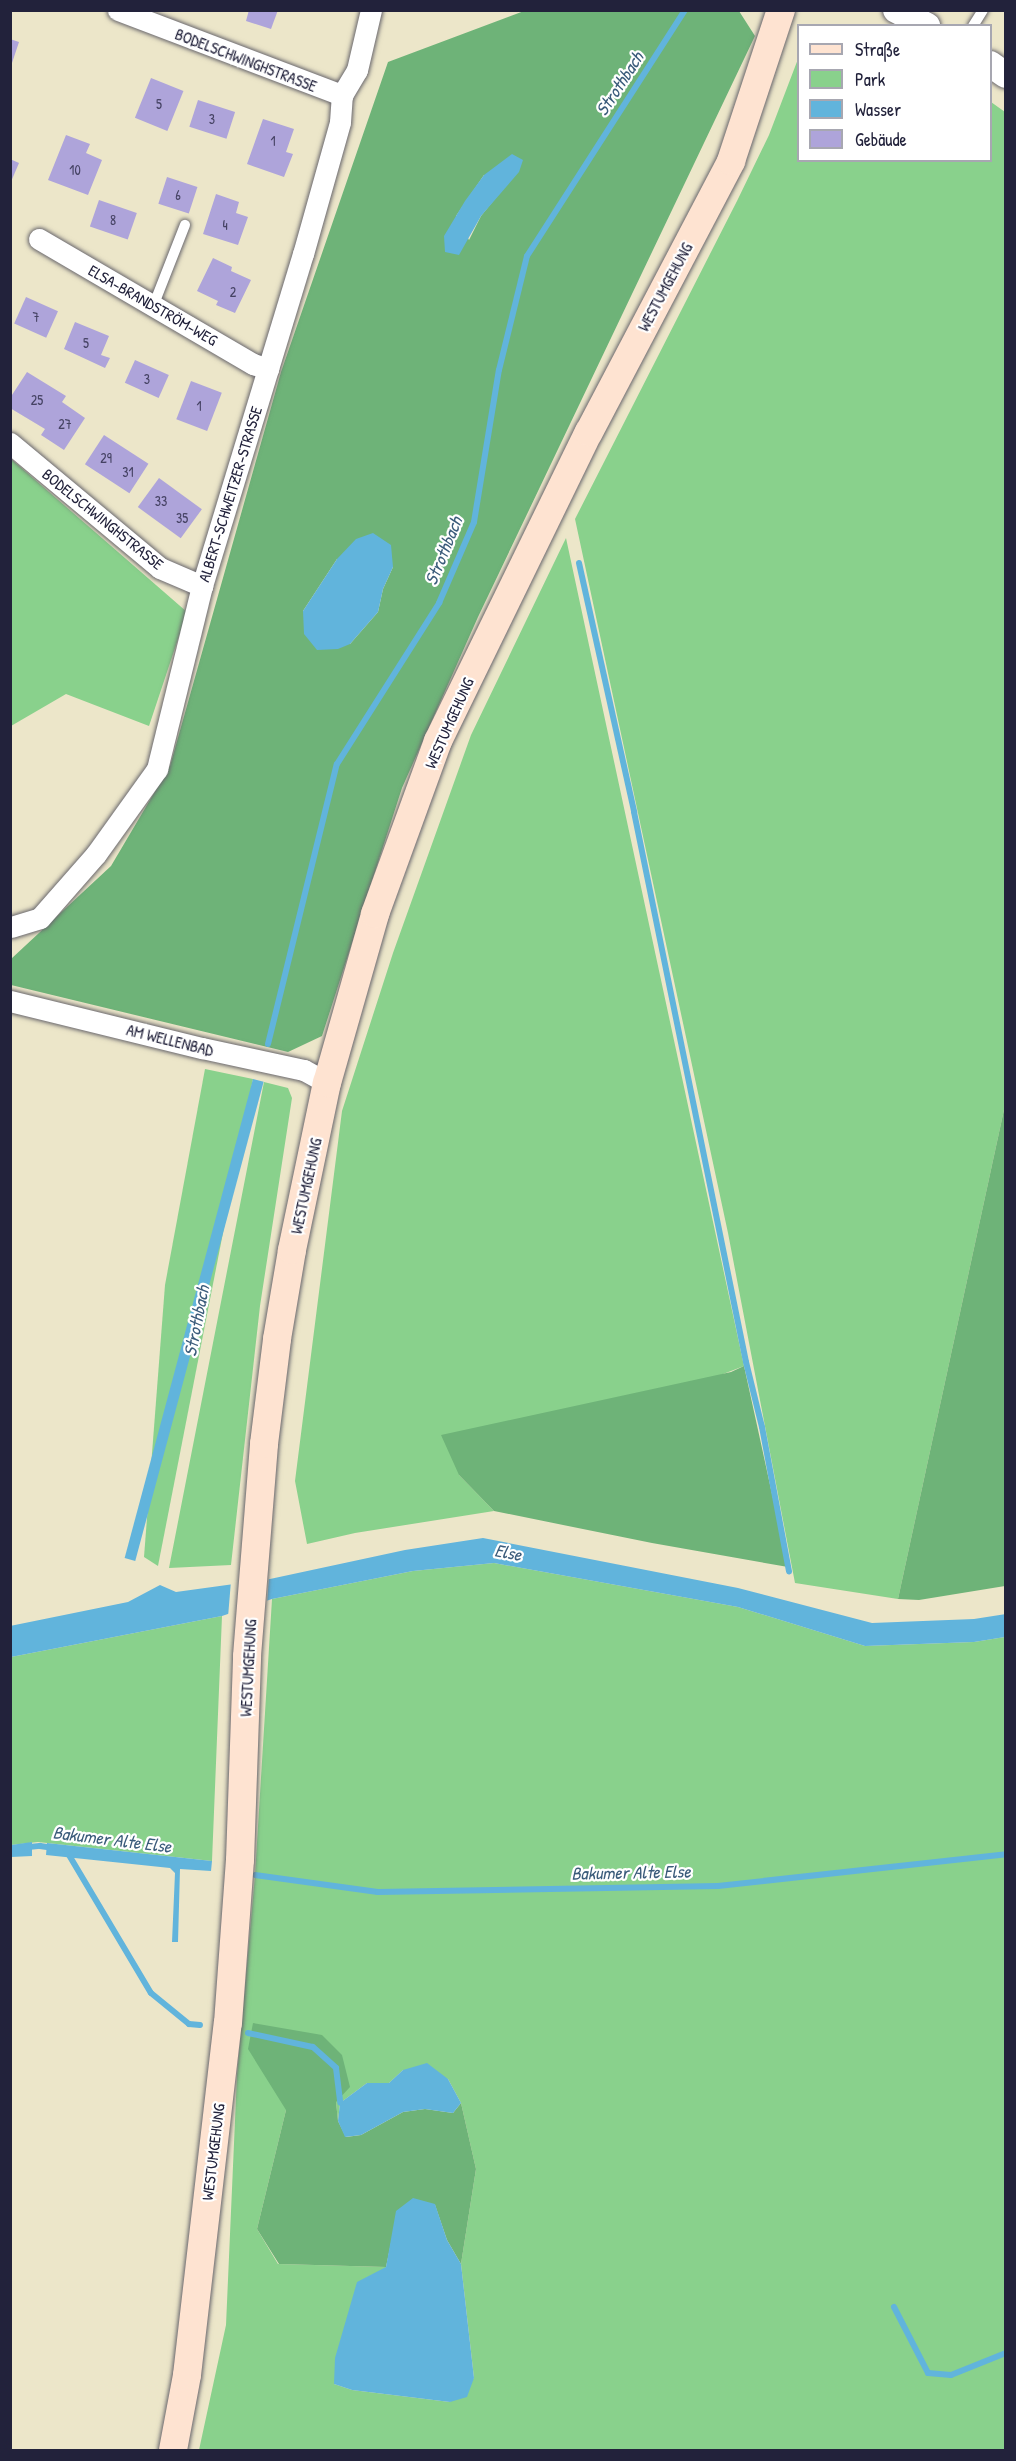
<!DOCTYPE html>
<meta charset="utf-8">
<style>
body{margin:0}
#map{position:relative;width:1016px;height:2461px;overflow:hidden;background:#ece6c9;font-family:"Patrick Hand",sans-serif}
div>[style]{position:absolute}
.green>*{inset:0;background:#89d18c}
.forest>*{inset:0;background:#6eb378}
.water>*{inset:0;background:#61b4dc;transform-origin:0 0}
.pier>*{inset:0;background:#ece6c9}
.stream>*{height:6px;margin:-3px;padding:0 3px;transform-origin:3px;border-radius:3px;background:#61b4dc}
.building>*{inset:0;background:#aea4da;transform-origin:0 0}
.roads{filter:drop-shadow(0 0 2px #69676d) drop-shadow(0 0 2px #69676d)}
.service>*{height:10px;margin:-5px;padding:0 5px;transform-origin:5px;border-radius:5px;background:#fff}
.minor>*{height:21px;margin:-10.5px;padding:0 10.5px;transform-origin:10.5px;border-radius:10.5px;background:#fff}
.tertiary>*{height:26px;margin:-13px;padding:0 13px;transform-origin:13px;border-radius:13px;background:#fff}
.secondary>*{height:28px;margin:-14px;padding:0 14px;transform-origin:14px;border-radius:14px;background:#fee3d1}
span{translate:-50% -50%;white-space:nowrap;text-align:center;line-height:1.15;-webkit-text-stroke:4.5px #fff;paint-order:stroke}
.number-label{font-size:14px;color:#454263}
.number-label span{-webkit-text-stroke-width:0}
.street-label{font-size:16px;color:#22223b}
.water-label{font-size:18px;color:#3b5c7b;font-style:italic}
.frame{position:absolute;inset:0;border:12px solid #22223b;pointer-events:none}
.legend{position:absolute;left:797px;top:24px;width:195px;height:138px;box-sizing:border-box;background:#fff;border:2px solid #a7a7b1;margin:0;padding:8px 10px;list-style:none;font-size:18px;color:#22223b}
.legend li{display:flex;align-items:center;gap:12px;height:30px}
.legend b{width:30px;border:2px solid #a7a7b1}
</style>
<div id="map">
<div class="green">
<div style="clip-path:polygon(798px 59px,798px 160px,990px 160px,991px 102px,1005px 112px,1005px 1105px,898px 1599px,795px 1583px,728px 1233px,575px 519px,737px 201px,769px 135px)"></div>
<div style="clip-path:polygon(10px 458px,187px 612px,149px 726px,66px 694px,11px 726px)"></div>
<div style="clip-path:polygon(566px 538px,744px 1366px,459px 1475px,494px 1511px,355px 1533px,307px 1544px,295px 1481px,342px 1111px,393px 953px,471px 735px)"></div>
<div style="clip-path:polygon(205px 1069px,253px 1079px,158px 1566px,144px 1557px,165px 1285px)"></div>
<div style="clip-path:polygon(264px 1082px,288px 1088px,292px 1098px,260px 1306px,231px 1565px,169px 1568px)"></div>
<div style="clip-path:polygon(evenodd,494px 1563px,738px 1607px,865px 1646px,974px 1642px,1005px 1637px,1005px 2450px,199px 2450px,226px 2325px,237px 2075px,255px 1875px,272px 1599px,413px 1571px,494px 1563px,403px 2070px,448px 2079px,461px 2103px,476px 2169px,461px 2264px,474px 2378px,450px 2402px,352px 2390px,334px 2384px,386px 2267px,278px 2264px,257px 2229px,286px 2110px,336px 2102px,338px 2121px,340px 2103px,367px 2083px,389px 2083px,403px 2070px)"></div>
<div style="clip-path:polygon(222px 1616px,212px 1861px,38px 1842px,11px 1845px,11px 1657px)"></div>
</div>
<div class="forest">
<div style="clip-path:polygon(evenodd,524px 11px,739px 11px,755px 36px,478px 617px,402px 788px,322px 1036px,288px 1052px,11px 985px,11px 959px,111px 866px,170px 766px,281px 372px,388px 62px,524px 11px,484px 175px,498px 195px,481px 216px,469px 240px,456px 216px,484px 175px,524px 11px,337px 559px,393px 567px,383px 589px,378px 612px,350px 644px,303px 611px,337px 559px)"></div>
<div style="clip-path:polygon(1005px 1105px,1005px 1586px,919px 1600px,898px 1599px)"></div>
<div style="clip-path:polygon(744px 1366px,788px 1567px,652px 1543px,494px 1511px,459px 1475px,441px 1435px,731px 1372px)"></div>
<div style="clip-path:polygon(253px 2023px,322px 2035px,342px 2055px,350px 2087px,336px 2102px,338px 2121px,346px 2137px,361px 2135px,403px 2112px,425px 2109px,453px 2113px,461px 2103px,476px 2169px,461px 2264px,447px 2240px,435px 2205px,391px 2243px,386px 2267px,279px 2264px,257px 2229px,286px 2110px,248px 2049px)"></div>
</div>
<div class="water">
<div style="clip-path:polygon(512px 154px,523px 160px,519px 172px,481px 216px,459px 255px,445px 252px,444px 236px,465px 201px,484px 175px)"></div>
<div style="clip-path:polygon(373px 533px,391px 545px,393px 567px,383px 589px,378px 612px,350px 644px,338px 649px,317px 650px,304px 634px,303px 611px,337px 559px,356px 539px)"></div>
<div style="left:253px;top:1079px;width:11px;height:496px;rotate:15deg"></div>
<div style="clip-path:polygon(483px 1538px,738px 1588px,872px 1623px,974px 1619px,1006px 1614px,1005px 1637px,974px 1642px,865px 1646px,738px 1607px,494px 1563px,413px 1571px,272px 1599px,222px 1616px,11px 1657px,10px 1626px,128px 1602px,160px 1585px,176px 1592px,270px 1579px,405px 1550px)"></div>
<div style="clip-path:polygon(32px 1842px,32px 1856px,11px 1857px,11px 1845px)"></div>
<div style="clip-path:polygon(47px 1843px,212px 1861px,211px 1871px,180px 1869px,178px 1942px,172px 1942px,175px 1873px,170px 1868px,46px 1855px)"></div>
<div style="clip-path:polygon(427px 2063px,448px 2079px,461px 2103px,453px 2113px,425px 2109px,403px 2112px,361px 2135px,345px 2137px,338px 2121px,340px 2103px,367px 2083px,389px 2083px,403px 2070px)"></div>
<div style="clip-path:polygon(413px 2198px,435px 2204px,447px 2240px,461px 2264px,474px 2378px,467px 2397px,450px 2402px,352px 2390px,334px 2384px,335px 2358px,357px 2282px,386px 2267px,396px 2211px)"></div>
</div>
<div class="pier">
<div style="clip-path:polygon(269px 1576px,267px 1603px,228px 1617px,231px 1581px)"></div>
</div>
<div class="stream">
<div style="left:579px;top:563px;width:255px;rotate:77.5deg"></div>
<div style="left:634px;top:812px;width:561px;rotate:78.49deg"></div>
<div style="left:746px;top:1362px;width:67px;rotate:76.2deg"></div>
<div style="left:762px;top:1427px;width:147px;rotate:79.4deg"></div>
<div style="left:268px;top:1044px;width:288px;rotate:-76.2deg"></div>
<div style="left:337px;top:764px;width:191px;rotate:-57.6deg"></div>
<div style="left:439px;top:603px;width:88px;rotate:-66.6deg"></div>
<div style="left:474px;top:522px;width:154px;rotate:-80.7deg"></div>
<div style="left:499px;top:370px;width:117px;rotate:-76.2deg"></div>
<div style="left:527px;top:256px;width:292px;rotate:-57.3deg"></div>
<div style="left:10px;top:1849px;width:30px;rotate:-6deg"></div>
<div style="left:40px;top:1846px;width:14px;rotate:8deg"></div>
<div style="left:66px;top:1850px;width:166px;rotate:59.3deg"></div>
<div style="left:151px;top:1993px;width:49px;rotate:39.2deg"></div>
<div style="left:189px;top:2024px;width:11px;rotate:5deg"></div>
<div style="left:255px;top:1875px;width:124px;rotate:7.9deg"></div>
<div style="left:378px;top:1892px;width:340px;rotate:-1deg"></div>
<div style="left:718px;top:1886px;width:290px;rotate:-6.3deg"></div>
<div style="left:248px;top:2033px;width:66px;rotate:12.2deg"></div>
<div style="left:313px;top:2047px;width:31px;rotate:42deg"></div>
<div style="left:336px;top:2068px;width:35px;rotate:83deg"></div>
<div style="left:894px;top:2307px;width:74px;rotate:62.7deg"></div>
<div style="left:928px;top:2373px;width:23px;rotate:5deg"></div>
<div style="left:951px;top:2375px;width:59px;rotate:-21.8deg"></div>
</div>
<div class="building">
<div style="clip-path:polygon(249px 10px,278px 10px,271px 29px,246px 21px)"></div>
<div style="clip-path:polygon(10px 39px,19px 42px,11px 66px,10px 66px)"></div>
<div style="left:151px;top:78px;width:35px;height:43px;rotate:22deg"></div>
<div style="left:198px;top:100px;width:39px;height:28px;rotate:18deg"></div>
<div style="clip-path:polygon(263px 119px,294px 129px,286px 152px,293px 154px,284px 177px,247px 164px)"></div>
<div style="clip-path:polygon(66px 135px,90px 144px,86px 153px,102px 160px,88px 195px,48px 180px)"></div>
<div style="clip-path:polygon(10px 159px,19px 163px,10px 184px)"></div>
<div style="left:167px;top:177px;width:32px;height:28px;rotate:18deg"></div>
<div style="clip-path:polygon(216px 194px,239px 202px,236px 213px,248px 217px,238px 245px,203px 234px)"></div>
<div style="left:99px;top:200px;width:40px;height:28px;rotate:19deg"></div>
<div style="clip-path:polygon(213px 258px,232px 267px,231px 271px,251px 280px,235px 313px,216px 305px,218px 301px,197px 291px)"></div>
<div style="left:26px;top:297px;width:35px;height:29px;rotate:24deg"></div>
<div style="clip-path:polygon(75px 322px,109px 336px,101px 355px,110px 358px,105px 368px,64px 349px)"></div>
<div style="left:135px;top:360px;width:37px;height:25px;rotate:24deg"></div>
<div style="clip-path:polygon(27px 372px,66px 396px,62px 402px,85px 418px,64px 450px,41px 435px,45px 429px,10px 408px,10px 398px)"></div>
<div style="left:191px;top:381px;width:33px;height:41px;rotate:21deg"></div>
<div style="left:104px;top:435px;width:53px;height:35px;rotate:33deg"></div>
<div style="left:159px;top:478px;width:53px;height:36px;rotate:36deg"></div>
</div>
<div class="roads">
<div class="service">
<div style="left:973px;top:26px;width:19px;rotate:-58deg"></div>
<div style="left:154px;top:304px;width:85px;rotate:-68.6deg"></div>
</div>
<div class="minor">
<div style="left:118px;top:10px;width:240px;rotate:20.8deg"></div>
<div style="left:39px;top:239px;width:248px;rotate:30.3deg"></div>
<div style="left:253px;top:364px;width:16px;rotate:18deg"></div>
<div style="left:10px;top:443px;width:195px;rotate:39.8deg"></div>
<div style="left:160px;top:568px;width:46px;rotate:23.2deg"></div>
<div style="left:11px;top:927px;width:30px;rotate:-17deg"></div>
<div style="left:40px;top:918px;width:85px;rotate:-48.8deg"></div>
<div style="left:96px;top:854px;width:105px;rotate:-54.3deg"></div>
<div style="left:157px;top:769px;width:188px;rotate:-76.2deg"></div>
<div style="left:202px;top:586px;width:347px;rotate:-73.1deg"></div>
<div style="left:303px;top:254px;width:137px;rotate:-74.3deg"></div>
<div style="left:340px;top:122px;width:27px;rotate:-86deg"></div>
<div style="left:342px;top:95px;width:29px;rotate:-59deg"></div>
<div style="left:357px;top:70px;width:62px;rotate:-76.9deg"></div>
<div style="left:10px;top:1001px;width:198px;rotate:13.8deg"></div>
<div style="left:202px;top:1048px;width:104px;rotate:12.2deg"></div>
<div style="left:304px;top:1070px;width:26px;rotate:29deg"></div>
</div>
<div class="tertiary">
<div style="left:896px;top:10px;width:35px;rotate:27deg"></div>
<div style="left:990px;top:64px;width:19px;rotate:35deg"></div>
</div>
<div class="secondary">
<div style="left:173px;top:2450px;width:76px;rotate:-79.4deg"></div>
<div style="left:187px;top:2375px;width:354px;rotate:-83.4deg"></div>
<div style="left:228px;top:2023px;width:163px;rotate:-85.8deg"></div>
<div style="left:240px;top:1860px;width:204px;rotate:-88deg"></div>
<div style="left:247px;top:1656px;width:213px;rotate:-85.4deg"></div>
<div style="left:264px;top:1444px;width:106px;rotate:-82.9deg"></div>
<div style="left:277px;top:1339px;width:90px;rotate:-80.4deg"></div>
<div style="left:292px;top:1250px;width:171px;rotate:-78.2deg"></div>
<div style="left:327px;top:1083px;width:176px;rotate:-74.1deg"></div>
<div style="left:375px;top:914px;width:184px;rotate:-70deg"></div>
<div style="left:438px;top:741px;width:344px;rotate:-64deg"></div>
<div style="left:589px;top:432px;width:306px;rotate:-62.3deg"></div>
<div style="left:731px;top:161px;width:159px;rotate:-71.7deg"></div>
</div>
</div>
<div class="number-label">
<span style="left:159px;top:104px">5</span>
<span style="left:212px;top:119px">3</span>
<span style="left:273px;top:141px">1</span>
<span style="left:75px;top:170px">10</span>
<span style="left:178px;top:195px">6</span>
<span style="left:113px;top:220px">8</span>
<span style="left:225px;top:225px">4</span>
<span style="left:233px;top:292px">2</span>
<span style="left:36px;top:317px">7</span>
<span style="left:86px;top:343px">5</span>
<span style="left:147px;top:379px">3</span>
<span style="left:37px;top:400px">25</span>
<span style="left:199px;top:406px">1</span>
<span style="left:65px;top:424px">27</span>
<span style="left:106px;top:458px">29</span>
<span style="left:128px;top:472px">31</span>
<span style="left:161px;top:501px">33</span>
<span style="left:182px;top:518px">35</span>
</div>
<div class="street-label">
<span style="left:246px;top:60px;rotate:21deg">BODELSCHWINGHSTRASSE</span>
<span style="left:665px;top:287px;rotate:-62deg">WESTUMGEHUNG</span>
<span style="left:153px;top:305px;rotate:30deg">ELSA-BRANDSTRÖM-WEG</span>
<span style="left:230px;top:494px;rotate:-73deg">ALBERT-SCHWEITZER-STRASSE</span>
<span style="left:103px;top:519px;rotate:39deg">BODELSCHWINGHSTRASSE</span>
<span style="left:449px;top:723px;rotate:-66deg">WESTUMGEHUNG</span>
<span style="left:170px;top:1040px;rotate:14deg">AM WELLENBAD</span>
<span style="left:306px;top:1186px;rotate:-78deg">WESTUMGEHUNG</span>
<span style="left:248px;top:1668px;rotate:-87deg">WESTUMGEHUNG</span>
<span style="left:213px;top:2152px;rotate:-83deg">WESTUMGEHUNG</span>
</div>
<div class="water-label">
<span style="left:620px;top:84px;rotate:-57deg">Strothbach</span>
<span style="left:444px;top:551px;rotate:-68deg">Strothbach</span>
<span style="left:197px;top:1321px;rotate:-79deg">Strothbach</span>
<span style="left:508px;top:1553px;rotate:11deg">Else</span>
<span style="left:112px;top:1840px;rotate:7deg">Bakumer Alte Else</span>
<span style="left:631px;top:1873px;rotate:-1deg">Bakumer Alte Else</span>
</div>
<div class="frame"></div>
<ul class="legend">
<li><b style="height:8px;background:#fee3d1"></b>Straße</li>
<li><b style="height:16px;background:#89d18c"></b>Park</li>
<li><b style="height:16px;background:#61b4dc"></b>Wasser</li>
<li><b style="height:16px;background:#aea4da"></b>Gebäude</li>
</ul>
</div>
